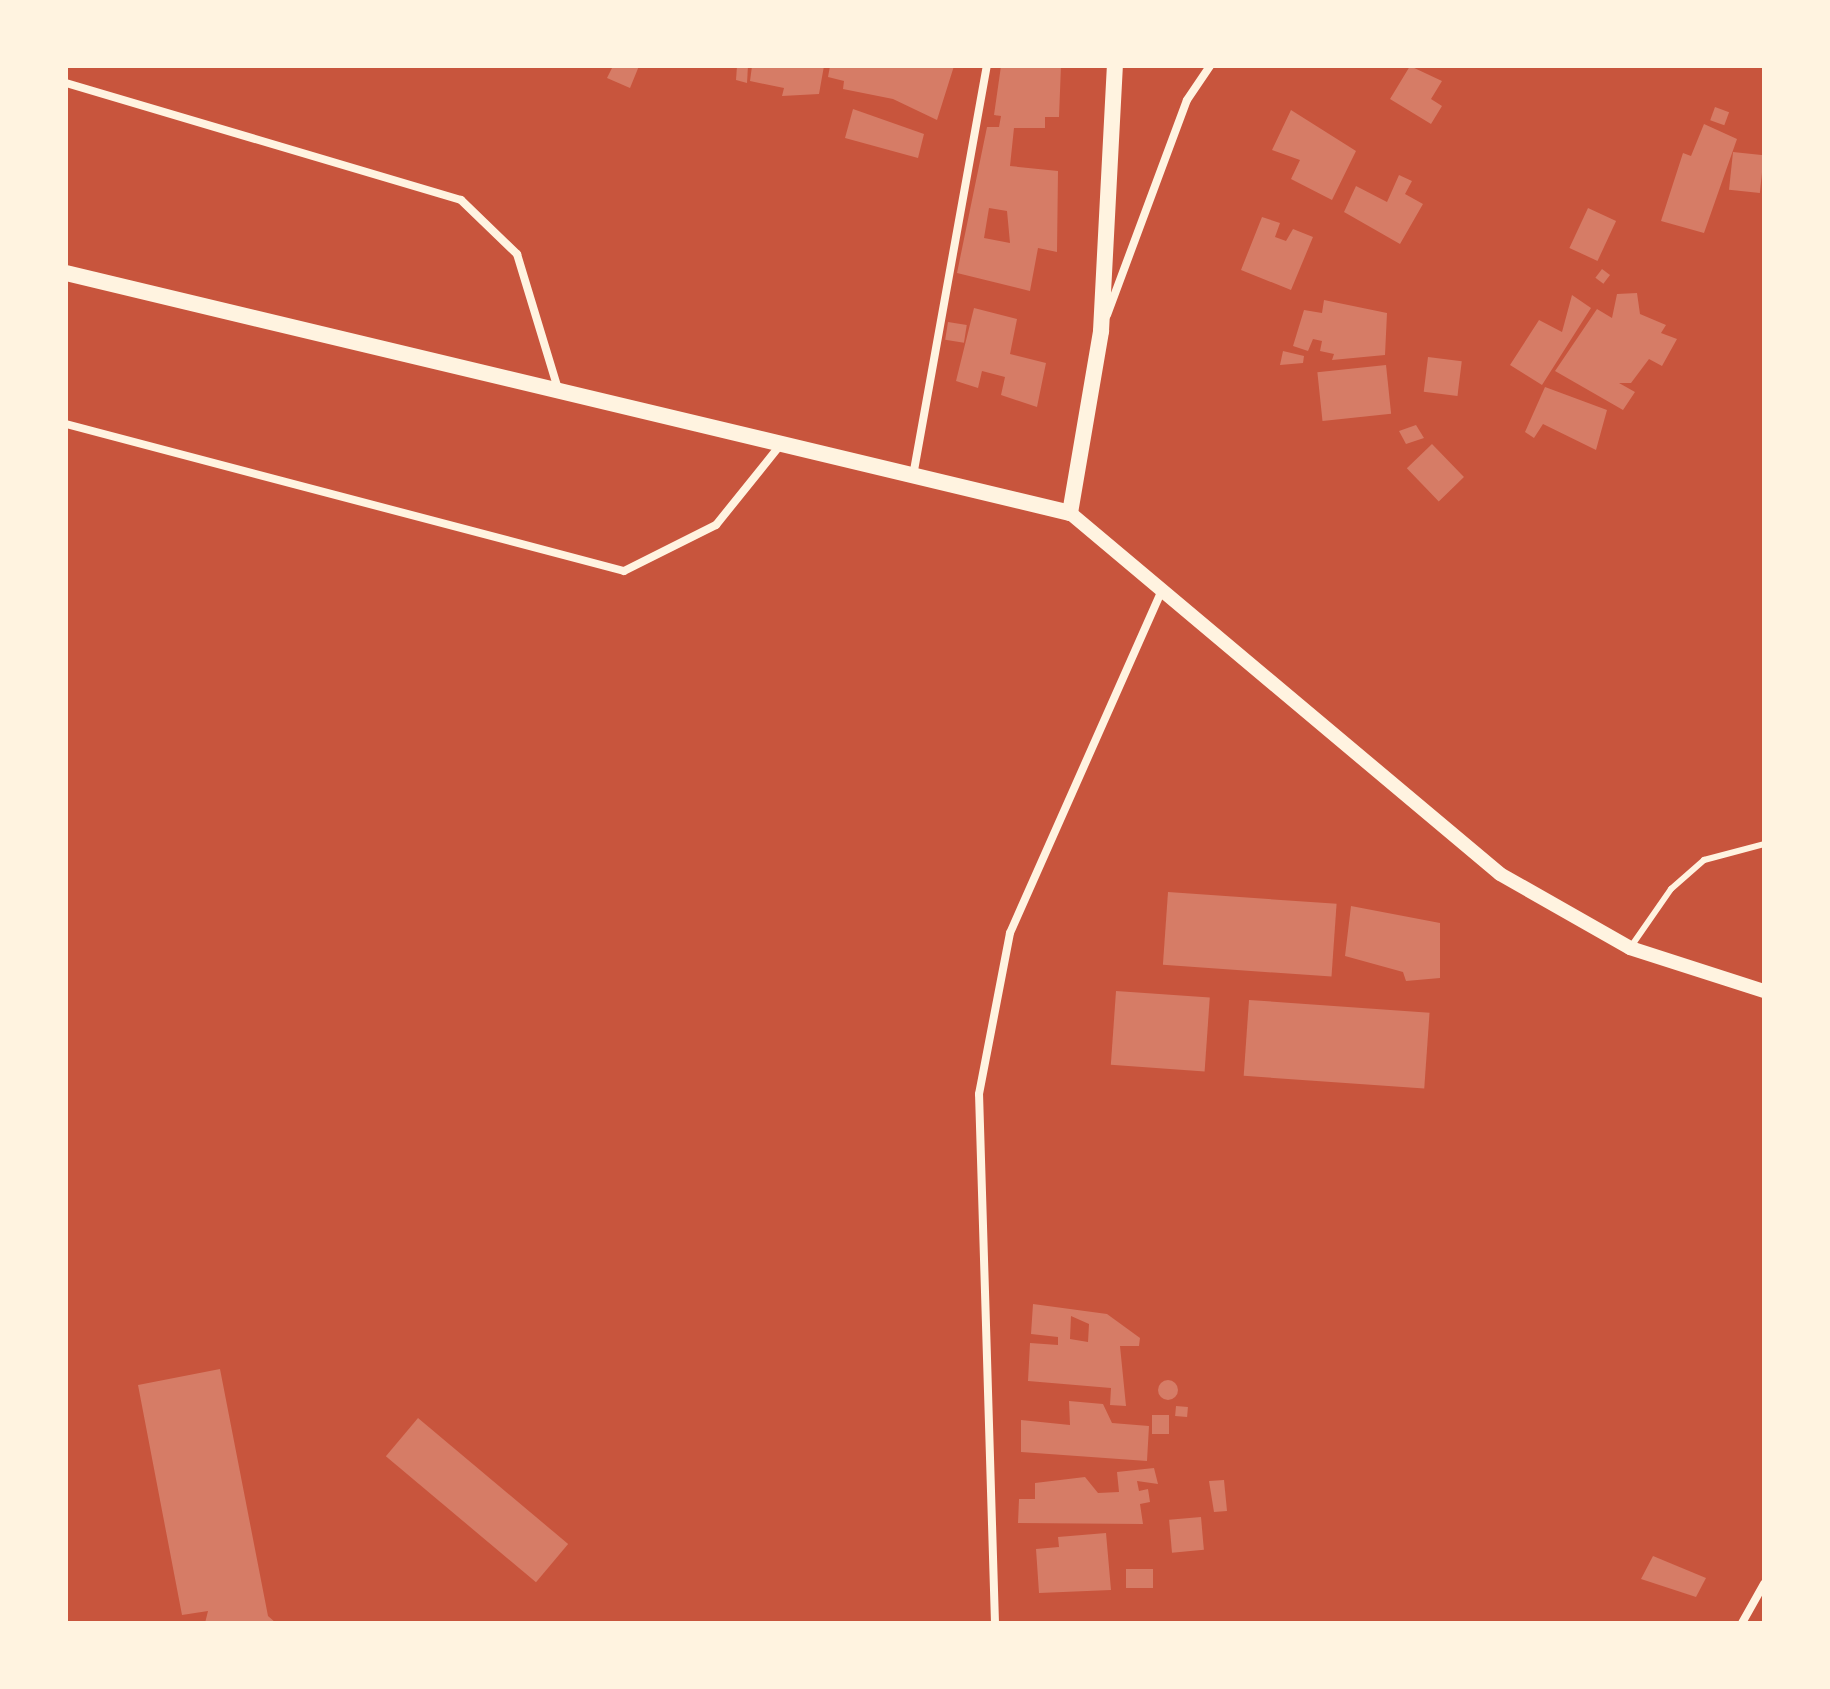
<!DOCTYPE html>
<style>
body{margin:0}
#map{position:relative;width:1830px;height:1689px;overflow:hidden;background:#c8553d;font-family:"Zilla Slab",serif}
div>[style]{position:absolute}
.building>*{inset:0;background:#d67c66;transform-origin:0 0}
.round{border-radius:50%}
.service>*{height:6px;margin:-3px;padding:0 3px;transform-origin:3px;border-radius:3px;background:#fff3e0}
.minor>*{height:8px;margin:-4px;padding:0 4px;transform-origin:4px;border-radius:4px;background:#fff3e0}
.tertiary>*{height:14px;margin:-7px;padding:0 7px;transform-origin:7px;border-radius:7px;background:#fff3e0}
.secondary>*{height:16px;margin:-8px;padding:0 8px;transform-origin:8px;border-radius:8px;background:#fff3e0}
span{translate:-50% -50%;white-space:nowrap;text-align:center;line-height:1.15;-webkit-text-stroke:8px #fff3e0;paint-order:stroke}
.frame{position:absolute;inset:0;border:68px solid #fff3e0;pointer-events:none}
</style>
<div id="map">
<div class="building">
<div style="clip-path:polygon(613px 66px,639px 66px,630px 88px,607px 78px)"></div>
<div style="clip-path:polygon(737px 66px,748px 66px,747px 83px,736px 80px)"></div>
<div style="clip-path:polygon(752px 66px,824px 66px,819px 94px,782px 96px,784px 88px,750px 81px)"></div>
<div style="clip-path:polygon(830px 66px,954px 66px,937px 120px,893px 99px,843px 89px,844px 81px,828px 77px)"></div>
<div style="clip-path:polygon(evenodd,1001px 66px,1061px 66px,1059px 117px,1045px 117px,1045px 128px,1014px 128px,1010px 166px,1058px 171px,1057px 252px,1038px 248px,1030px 291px,957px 273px,987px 127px,999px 127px,1001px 116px,994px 115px,1001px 66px,989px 208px,1007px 211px,1010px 243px,984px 238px,989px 208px)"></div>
<div style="clip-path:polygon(1410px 66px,1442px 81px,1431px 99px,1442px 106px,1431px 124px,1390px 99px)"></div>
<div style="left:1715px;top:107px;width:15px;height:14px;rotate:20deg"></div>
<div style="clip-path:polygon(853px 109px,924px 134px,918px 158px,845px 138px)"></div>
<div style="clip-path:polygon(1291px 110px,1356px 151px,1332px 200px,1291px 179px,1300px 160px,1272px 150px)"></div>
<div style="clip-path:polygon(1704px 124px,1737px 139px,1704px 233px,1661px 221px,1683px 153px,1691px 156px)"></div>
<div style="left:1733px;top:152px;width:31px;height:38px;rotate:6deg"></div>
<div style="clip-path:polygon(1399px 175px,1412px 181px,1405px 194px,1423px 204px,1400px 244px,1344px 212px,1356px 186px,1387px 202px)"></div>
<div style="left:1588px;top:208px;width:31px;height:44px;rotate:25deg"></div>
<div style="clip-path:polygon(1262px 217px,1280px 223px,1275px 237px,1286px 241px,1293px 229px,1313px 237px,1291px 290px,1241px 270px)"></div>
<div style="left:1602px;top:269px;width:10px;height:11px;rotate:37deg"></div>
<div style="clip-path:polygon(1637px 293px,1640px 314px,1666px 325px,1661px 333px,1677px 339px,1662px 366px,1649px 359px,1631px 383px,1619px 383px,1635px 392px,1623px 410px,1555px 371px,1597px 309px,1612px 318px,1617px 294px)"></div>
<div style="clip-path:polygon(1572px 295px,1591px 308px,1542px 385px,1510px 365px,1539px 320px,1562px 332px)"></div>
<div style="clip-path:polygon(1324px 300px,1387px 313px,1385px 355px,1332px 360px,1334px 354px,1320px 351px,1322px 341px,1313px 339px,1308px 351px,1293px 346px,1304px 310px,1322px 313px)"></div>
<div style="clip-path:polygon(974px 308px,1017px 319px,1010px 354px,1046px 363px,1037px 407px,1001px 395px,1005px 377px,982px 371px,978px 388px,956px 381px)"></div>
<div style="left:948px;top:322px;width:19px;height:18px;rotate:9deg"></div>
<div style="clip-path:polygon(1283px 351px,1304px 356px,1303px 363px,1280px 365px)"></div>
<div style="left:1428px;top:357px;width:34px;height:35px;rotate:7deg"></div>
<div style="left:1386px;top:365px;width:49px;height:69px;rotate:84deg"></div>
<div style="clip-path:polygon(1545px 387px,1607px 410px,1596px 450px,1543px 424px,1534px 438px,1525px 432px)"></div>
<div style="clip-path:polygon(1416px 425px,1424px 438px,1406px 444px,1399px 431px)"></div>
<div style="left:1432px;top:444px;width:46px;height:35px;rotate:46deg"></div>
<div style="left:1168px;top:892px;width:169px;height:73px;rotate:4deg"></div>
<div style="clip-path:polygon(1351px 906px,1440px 923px,1440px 978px,1406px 981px,1403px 972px,1345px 956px)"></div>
<div style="left:1116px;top:991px;width:94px;height:74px;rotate:4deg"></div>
<div style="left:1249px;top:1000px;width:181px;height:76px;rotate:4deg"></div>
<div style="clip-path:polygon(evenodd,1033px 1304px,1107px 1314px,1140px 1338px,1139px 1346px,1120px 1346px,1126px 1406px,1110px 1405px,1111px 1388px,1028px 1381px,1030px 1343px,1058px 1345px,1058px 1337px,1031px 1334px,1033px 1304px,1071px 1316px,1089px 1324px,1088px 1342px,1070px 1339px,1071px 1316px)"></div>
<div style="clip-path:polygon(220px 1369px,268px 1616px,276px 1623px,205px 1623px,208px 1611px,182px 1615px,138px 1385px)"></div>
<div class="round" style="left:1158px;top:1380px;width:20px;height:20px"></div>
<div style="clip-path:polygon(1069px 1401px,1103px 1404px,1112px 1423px,1149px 1426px,1147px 1461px,1021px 1452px,1021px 1420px,1070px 1425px)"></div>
<div style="left:1176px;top:1406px;width:12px;height:10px;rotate:5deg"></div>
<div style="left:1169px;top:1415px;width:19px;height:17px;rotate:90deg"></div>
<div style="left:418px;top:1418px;width:196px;height:50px;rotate:40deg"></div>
<div style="clip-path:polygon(1154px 1468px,1158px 1484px,1137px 1481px,1139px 1491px,1148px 1489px,1150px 1502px,1140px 1504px,1143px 1524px,1018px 1523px,1019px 1499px,1035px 1499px,1035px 1483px,1085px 1477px,1098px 1493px,1119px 1492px,1117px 1472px)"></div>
<div style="clip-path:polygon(1224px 1480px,1227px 1511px,1214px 1512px,1209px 1481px)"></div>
<div style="left:1201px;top:1517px;width:33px;height:32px;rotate:85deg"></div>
<div style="clip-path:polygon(1106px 1533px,1111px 1590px,1039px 1593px,1036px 1549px,1059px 1547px,1058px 1537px)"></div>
<div style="clip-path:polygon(1653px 1556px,1706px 1578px,1696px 1597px,1641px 1579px)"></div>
<div style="left:1153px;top:1569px;width:19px;height:27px;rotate:90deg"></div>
</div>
<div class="service">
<div style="left:1630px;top:948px;width:72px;rotate:-55.2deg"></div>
<div style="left:1671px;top:889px;width:44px;rotate:-41.3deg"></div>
<div style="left:1704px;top:860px;width:62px;rotate:-14.9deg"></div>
</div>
<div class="minor">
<div style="left:66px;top:83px;width:412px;rotate:16.5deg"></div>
<div style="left:461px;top:200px;width:78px;rotate:44deg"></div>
<div style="left:517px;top:254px;width:141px;rotate:73.1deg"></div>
<div style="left:1107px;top:315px;width:229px;rotate:-69.6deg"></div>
<div style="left:1187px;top:100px;width:41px;rotate:-55.9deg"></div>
<div style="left:66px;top:424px;width:577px;rotate:14.76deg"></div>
<div style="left:624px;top:571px;width:103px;rotate:-26.6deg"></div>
<div style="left:716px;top:525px;width:99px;rotate:-51.2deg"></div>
<div style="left:913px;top:476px;width:417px;rotate:-79.8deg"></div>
<div style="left:995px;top:1623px;width:529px;rotate:-91.73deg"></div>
<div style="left:979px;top:1094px;width:164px;rotate:-79.1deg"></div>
<div style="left:1010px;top:933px;width:377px;rotate:-66.1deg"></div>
<div style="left:1742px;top:1623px;width:45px;rotate:-60.6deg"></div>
</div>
<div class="tertiary">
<div style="left:1070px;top:513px;width:561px;rotate:40.01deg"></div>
<div style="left:1500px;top:874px;width:150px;rotate:29.6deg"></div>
<div style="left:1630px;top:948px;width:141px;rotate:17.8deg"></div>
</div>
<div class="secondary">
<div style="left:66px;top:273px;width:1032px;rotate:13.44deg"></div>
<div style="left:1070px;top:513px;width:185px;rotate:-80.3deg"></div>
<div style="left:1101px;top:331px;width:265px;rotate:-87deg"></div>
</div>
<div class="frame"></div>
</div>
